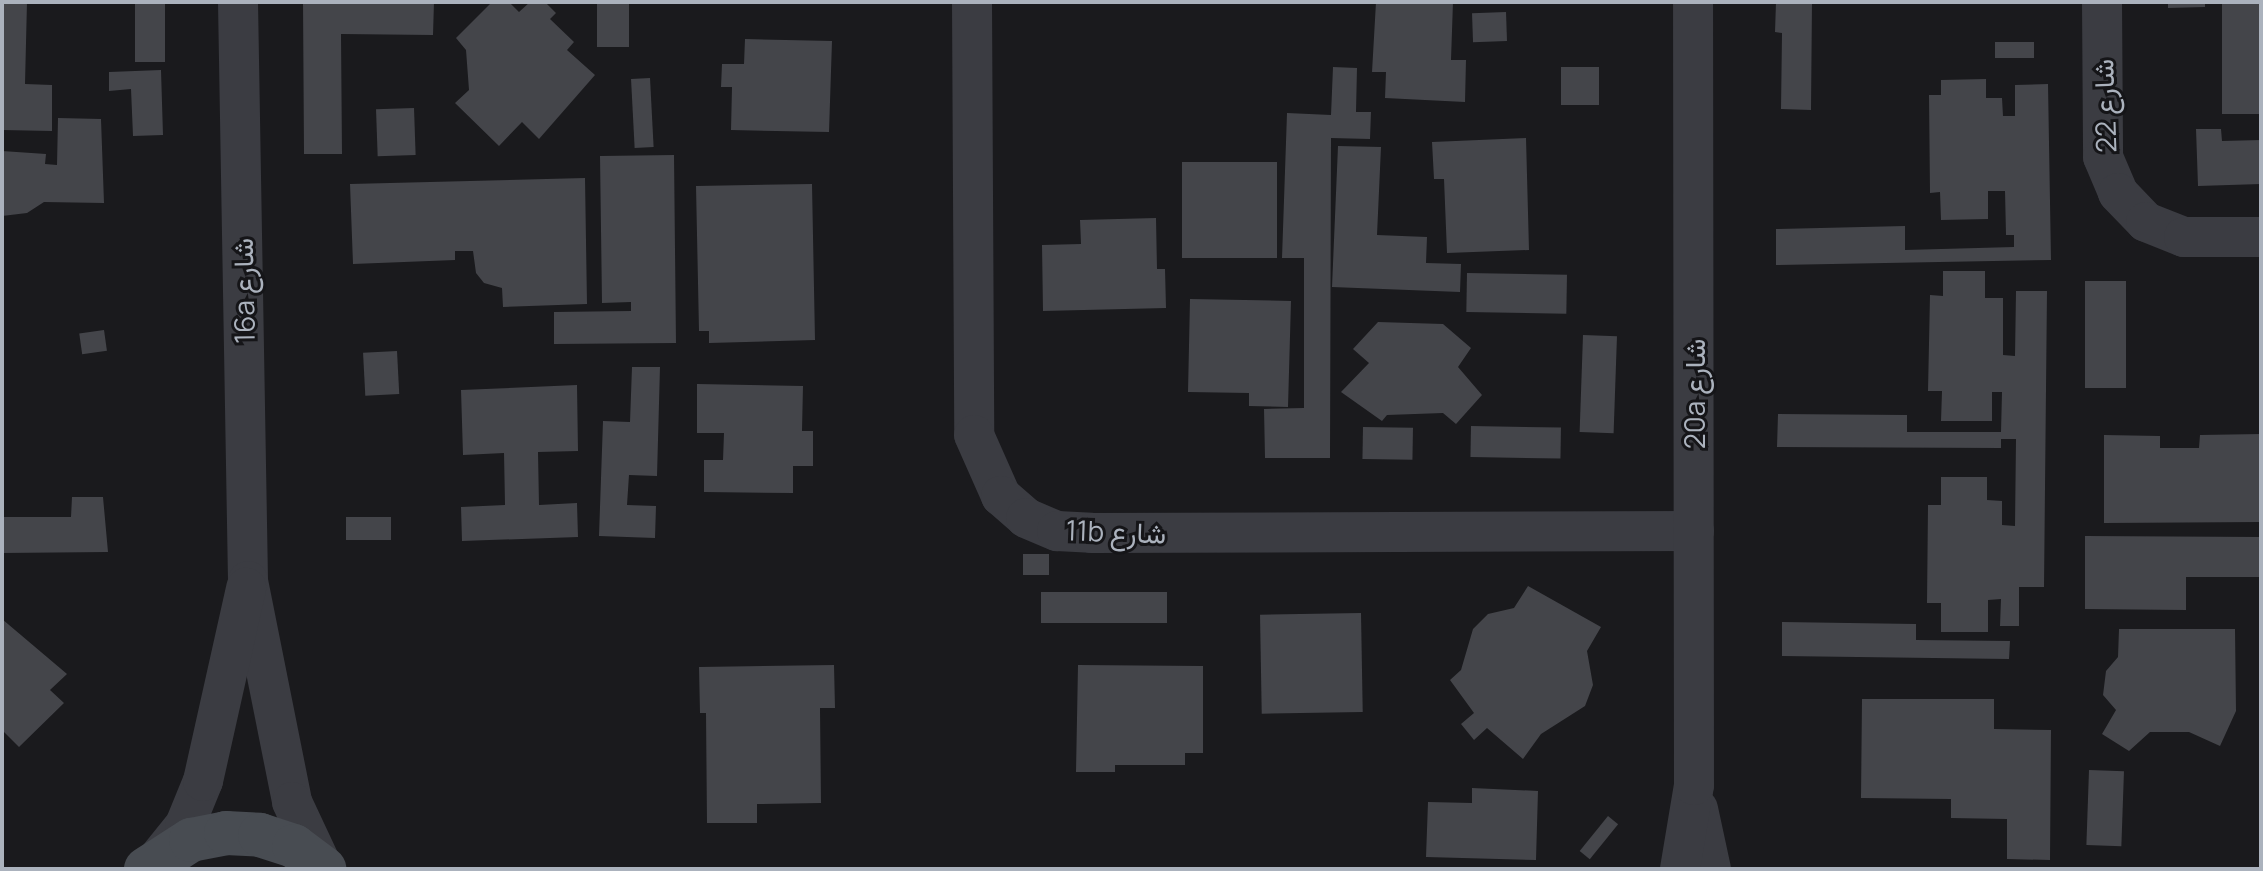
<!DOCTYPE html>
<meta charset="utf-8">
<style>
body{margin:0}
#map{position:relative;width:2263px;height:871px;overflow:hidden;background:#1a1a1d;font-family:Manrope,Vazirmatn,sans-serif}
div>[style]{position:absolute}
.building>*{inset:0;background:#44454a;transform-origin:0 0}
.street>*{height:40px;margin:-20px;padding:0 20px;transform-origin:20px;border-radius:20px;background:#3b3c42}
.secondary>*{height:44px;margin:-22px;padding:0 22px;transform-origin:22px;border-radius:22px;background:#484c52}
span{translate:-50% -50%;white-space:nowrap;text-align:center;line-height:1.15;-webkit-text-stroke:6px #151518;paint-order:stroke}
.street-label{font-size:28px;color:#abb2bd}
.frame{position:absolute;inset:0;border:4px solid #abb2bd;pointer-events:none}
</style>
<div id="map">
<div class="building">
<div style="clip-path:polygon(2px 2px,27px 2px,25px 84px,52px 85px,52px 131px,2px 130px)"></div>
<div style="left:135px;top:2px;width:30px;height:60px"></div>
<div style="clip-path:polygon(303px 2px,434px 2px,433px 35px,341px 34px,342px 154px,304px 154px)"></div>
<div style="clip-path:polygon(492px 2px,509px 2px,519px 12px,530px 2px,545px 2px,556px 13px,550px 19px,574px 42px,567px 50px,595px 75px,539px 139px,522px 122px,499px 146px,455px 103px,469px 90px,466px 50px,456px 38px)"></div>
<div style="left:597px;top:2px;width:32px;height:45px"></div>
<div style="clip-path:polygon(1376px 2px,1453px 2px,1451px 60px,1466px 60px,1465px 102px,1385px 98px,1386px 72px,1372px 72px)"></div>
<div style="clip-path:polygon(1776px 2px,1812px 2px,1811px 110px,1781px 109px,1782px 33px,1775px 32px)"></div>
<div style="clip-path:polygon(2168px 2px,2205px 2px,2205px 7px,2168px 8px)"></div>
<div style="left:2222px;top:2px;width:39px;height:112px"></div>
<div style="left:1506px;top:12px;width:29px;height:34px;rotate:88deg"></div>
<div style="clip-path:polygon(745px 39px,832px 41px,829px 132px,731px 130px,732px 87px,721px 87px,722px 64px,744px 64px)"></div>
<div style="left:1995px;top:42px;width:39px;height:16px"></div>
<div style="clip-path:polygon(1333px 67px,1357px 68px,1356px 112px,1371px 112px,1370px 139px,1331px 138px,1330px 458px,1265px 458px,1264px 409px,1304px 408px,1304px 258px,1282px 258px,1287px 113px,1331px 115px)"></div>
<div style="left:1561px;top:67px;width:38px;height:38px"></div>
<div style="clip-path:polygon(161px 70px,163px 135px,133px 136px,131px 89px,109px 91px,109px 72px)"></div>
<div style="left:650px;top:78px;width:69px;height:19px;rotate:87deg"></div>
<div style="clip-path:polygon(1986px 79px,1986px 98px,2002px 98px,2003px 116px,2015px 116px,2015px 85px,2048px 84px,2051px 260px,1776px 265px,1776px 229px,1905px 226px,1905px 250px,2014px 247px,2014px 235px,2006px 235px,2005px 191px,1988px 191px,1988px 219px,1941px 220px,1940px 192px,1930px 193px,1929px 95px,1941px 95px,1941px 80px)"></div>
<div style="left:414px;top:108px;width:47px;height:38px;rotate:88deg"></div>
<div style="clip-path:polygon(58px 118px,101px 119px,104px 203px,44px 202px,27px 213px,2px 216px,2px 151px,46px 154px,45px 164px,57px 165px)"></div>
<div style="clip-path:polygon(2196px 129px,2221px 129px,2222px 141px,2261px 140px,2261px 184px,2198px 186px)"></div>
<div style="clip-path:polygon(1526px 138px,1529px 250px,1447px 253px,1444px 179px,1434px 179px,1432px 142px)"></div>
<div style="clip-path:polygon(1338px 146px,1381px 147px,1377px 235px,1427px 237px,1426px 263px,1461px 264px,1460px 292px,1332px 287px)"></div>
<div style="clip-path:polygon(674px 155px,676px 343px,554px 344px,554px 312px,631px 311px,631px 302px,602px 303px,600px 156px)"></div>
<div style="left:1182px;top:162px;width:95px;height:96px"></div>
<div style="clip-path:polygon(585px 178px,587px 304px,503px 307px,502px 288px,484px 283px,476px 273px,473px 251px,455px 251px,455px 260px,353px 264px,350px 184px)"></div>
<div style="clip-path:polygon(812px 184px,815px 340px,709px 343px,709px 331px,699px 331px,696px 186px)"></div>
<div style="clip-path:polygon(1156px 218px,1157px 269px,1165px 269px,1166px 308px,1043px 311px,1042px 245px,1081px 244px,1080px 220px)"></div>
<div style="clip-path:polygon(1943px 271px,1985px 271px,1985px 298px,2003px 298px,2003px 355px,2015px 356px,2016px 291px,2047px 291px,2044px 587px,2019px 587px,2019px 626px,2000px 626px,2001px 599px,1988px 600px,1988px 632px,1941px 632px,1941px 603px,1927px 603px,1928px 505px,1941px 505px,1941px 477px,1987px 477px,1987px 500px,2002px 501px,2002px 525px,2015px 526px,2016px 439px,2001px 439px,2001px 448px,1777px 447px,1778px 414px,1907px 415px,1907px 432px,2001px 432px,2002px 392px,1992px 392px,1992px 421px,1941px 421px,1942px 391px,1928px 391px,1930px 295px,1943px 296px)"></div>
<div style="left:1467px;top:273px;width:100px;height:39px;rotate:1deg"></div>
<div style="left:2085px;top:281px;width:41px;height:107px"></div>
<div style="clip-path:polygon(1190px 299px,1291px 301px,1288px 407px,1249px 406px,1249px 393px,1188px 392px)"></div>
<div style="clip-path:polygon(1378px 322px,1443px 324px,1471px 348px,1458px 367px,1482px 395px,1456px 424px,1443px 413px,1387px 415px,1382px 421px,1341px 392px,1369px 363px,1353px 349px)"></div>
<div style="left:104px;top:330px;width:21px;height:25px;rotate:82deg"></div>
<div style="left:1583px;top:335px;width:34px;height:97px;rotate:2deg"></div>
<div style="left:397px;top:351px;width:43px;height:34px;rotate:87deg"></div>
<div style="clip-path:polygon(632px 367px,660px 367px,657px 476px,629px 475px,627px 505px,656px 506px,655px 538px,599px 536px,603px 421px,630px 422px)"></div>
<div style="clip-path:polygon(697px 384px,803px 386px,802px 431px,813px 431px,813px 466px,793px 466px,793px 493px,704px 492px,704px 460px,723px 460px,724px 433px,697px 433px)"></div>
<div style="clip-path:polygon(577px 385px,578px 451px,538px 452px,539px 505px,577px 503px,578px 537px,462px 541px,461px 507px,505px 505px,504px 453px,463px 455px,461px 390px)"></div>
<div style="left:1471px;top:426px;width:90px;height:31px;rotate:1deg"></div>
<div style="left:1363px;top:427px;width:50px;height:32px;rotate:1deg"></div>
<div style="clip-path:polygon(2261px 434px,2261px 522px,2104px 523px,2104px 435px,2160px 436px,2160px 448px,2199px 448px,2200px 435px)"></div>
<div style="clip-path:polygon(72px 497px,103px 497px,108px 552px,2px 553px,2px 517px,71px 517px)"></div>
<div style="left:346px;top:517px;width:45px;height:23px"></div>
<div style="clip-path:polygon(2085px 536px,2261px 537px,2261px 577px,2186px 577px,2186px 610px,2085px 609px)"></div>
<div style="left:1023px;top:554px;width:26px;height:21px"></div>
<div style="clip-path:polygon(1528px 586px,1601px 627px,1587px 651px,1593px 685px,1585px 706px,1541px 734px,1523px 759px,1487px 728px,1474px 740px,1461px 724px,1474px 713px,1450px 680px,1461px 670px,1473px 629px,1488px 614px,1514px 608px)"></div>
<div style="left:1041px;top:592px;width:126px;height:31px"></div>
<div style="left:1361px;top:613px;width:99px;height:101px;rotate:89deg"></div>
<div style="clip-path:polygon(2px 619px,67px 674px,50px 690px,64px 703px,19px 747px,2px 730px)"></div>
<div style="clip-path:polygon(1782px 622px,1916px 624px,1916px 640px,2010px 641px,2009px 659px,1782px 656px)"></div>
<div style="clip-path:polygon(2119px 629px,2235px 629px,2236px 711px,2220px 746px,2189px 732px,2150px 732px,2129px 751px,2102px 734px,2116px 710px,2103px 695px,2106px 671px,2118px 657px)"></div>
<div style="clip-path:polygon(834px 665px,835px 708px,820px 708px,821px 803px,757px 804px,757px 823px,707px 823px,706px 713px,700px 713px,699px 667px)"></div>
<div style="clip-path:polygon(1078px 665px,1203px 666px,1203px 753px,1185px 753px,1185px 765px,1115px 765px,1115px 772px,1076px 772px)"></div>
<div style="clip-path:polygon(1862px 699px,1994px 699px,1994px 729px,2051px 730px,2050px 860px,2007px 859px,2007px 819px,1951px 818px,1951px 799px,1861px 798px)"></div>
<div style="left:2089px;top:770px;width:35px;height:75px;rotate:2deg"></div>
<div style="clip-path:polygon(1472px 788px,1538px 791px,1536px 860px,1426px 857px,1428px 802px,1472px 803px)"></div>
<div style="left:1608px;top:816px;width:13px;height:45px;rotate:39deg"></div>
</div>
<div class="street">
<div style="left:238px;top:2px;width:579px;rotate:89.01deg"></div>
<div style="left:248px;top:581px;width:225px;rotate:78.7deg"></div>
<div style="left:292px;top:802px;width:71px;rotate:64.9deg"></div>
<div style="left:972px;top:2px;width:433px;rotate:89.7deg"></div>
<div style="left:974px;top:435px;width:67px;rotate:66.1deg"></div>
<div style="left:1001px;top:496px;width:33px;rotate:41deg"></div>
<div style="left:1026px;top:518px;width:34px;rotate:23deg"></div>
<div style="left:1057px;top:531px;width:34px;rotate:3deg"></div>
<div style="left:1091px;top:533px;width:603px;rotate:-0.19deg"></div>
<div style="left:2102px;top:2px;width:155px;rotate:89.6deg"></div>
<div style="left:2103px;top:157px;width:39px;rotate:67deg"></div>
<div style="left:2118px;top:193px;width:40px;rotate:46deg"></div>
<div style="left:2146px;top:222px;width:41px;rotate:21.5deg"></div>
<div style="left:2184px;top:237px;width:77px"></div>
<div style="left:1698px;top:809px;width:61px;rotate:77.8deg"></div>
<div style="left:160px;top:856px;width:40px;rotate:-51deg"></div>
<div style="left:185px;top:825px;width:48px;rotate:-67.8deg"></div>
<div style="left:203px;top:781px;width:198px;rotate:-77.4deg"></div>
<div style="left:1680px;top:869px;width:85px;rotate:-80.5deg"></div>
<div style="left:1694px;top:785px;width:783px;rotate:-90.07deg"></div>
</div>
<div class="secondary">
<div style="left:146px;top:869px;width:54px;rotate:-32.8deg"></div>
<div style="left:191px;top:840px;width:36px;rotate:-11deg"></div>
<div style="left:226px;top:833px;width:34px;rotate:3deg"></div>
<div style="left:260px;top:835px;width:36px;rotate:18deg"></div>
<div style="left:294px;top:846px;width:38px;rotate:37deg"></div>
</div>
<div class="street-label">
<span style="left:2104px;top:106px;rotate:-92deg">شارع 22</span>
<span style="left:243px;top:291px;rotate:-91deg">16a شارع</span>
<span style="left:1694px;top:394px;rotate:-90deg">20a شارع</span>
<span style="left:1116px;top:531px;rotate:2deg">11b شارع</span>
</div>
<div class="frame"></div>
</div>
